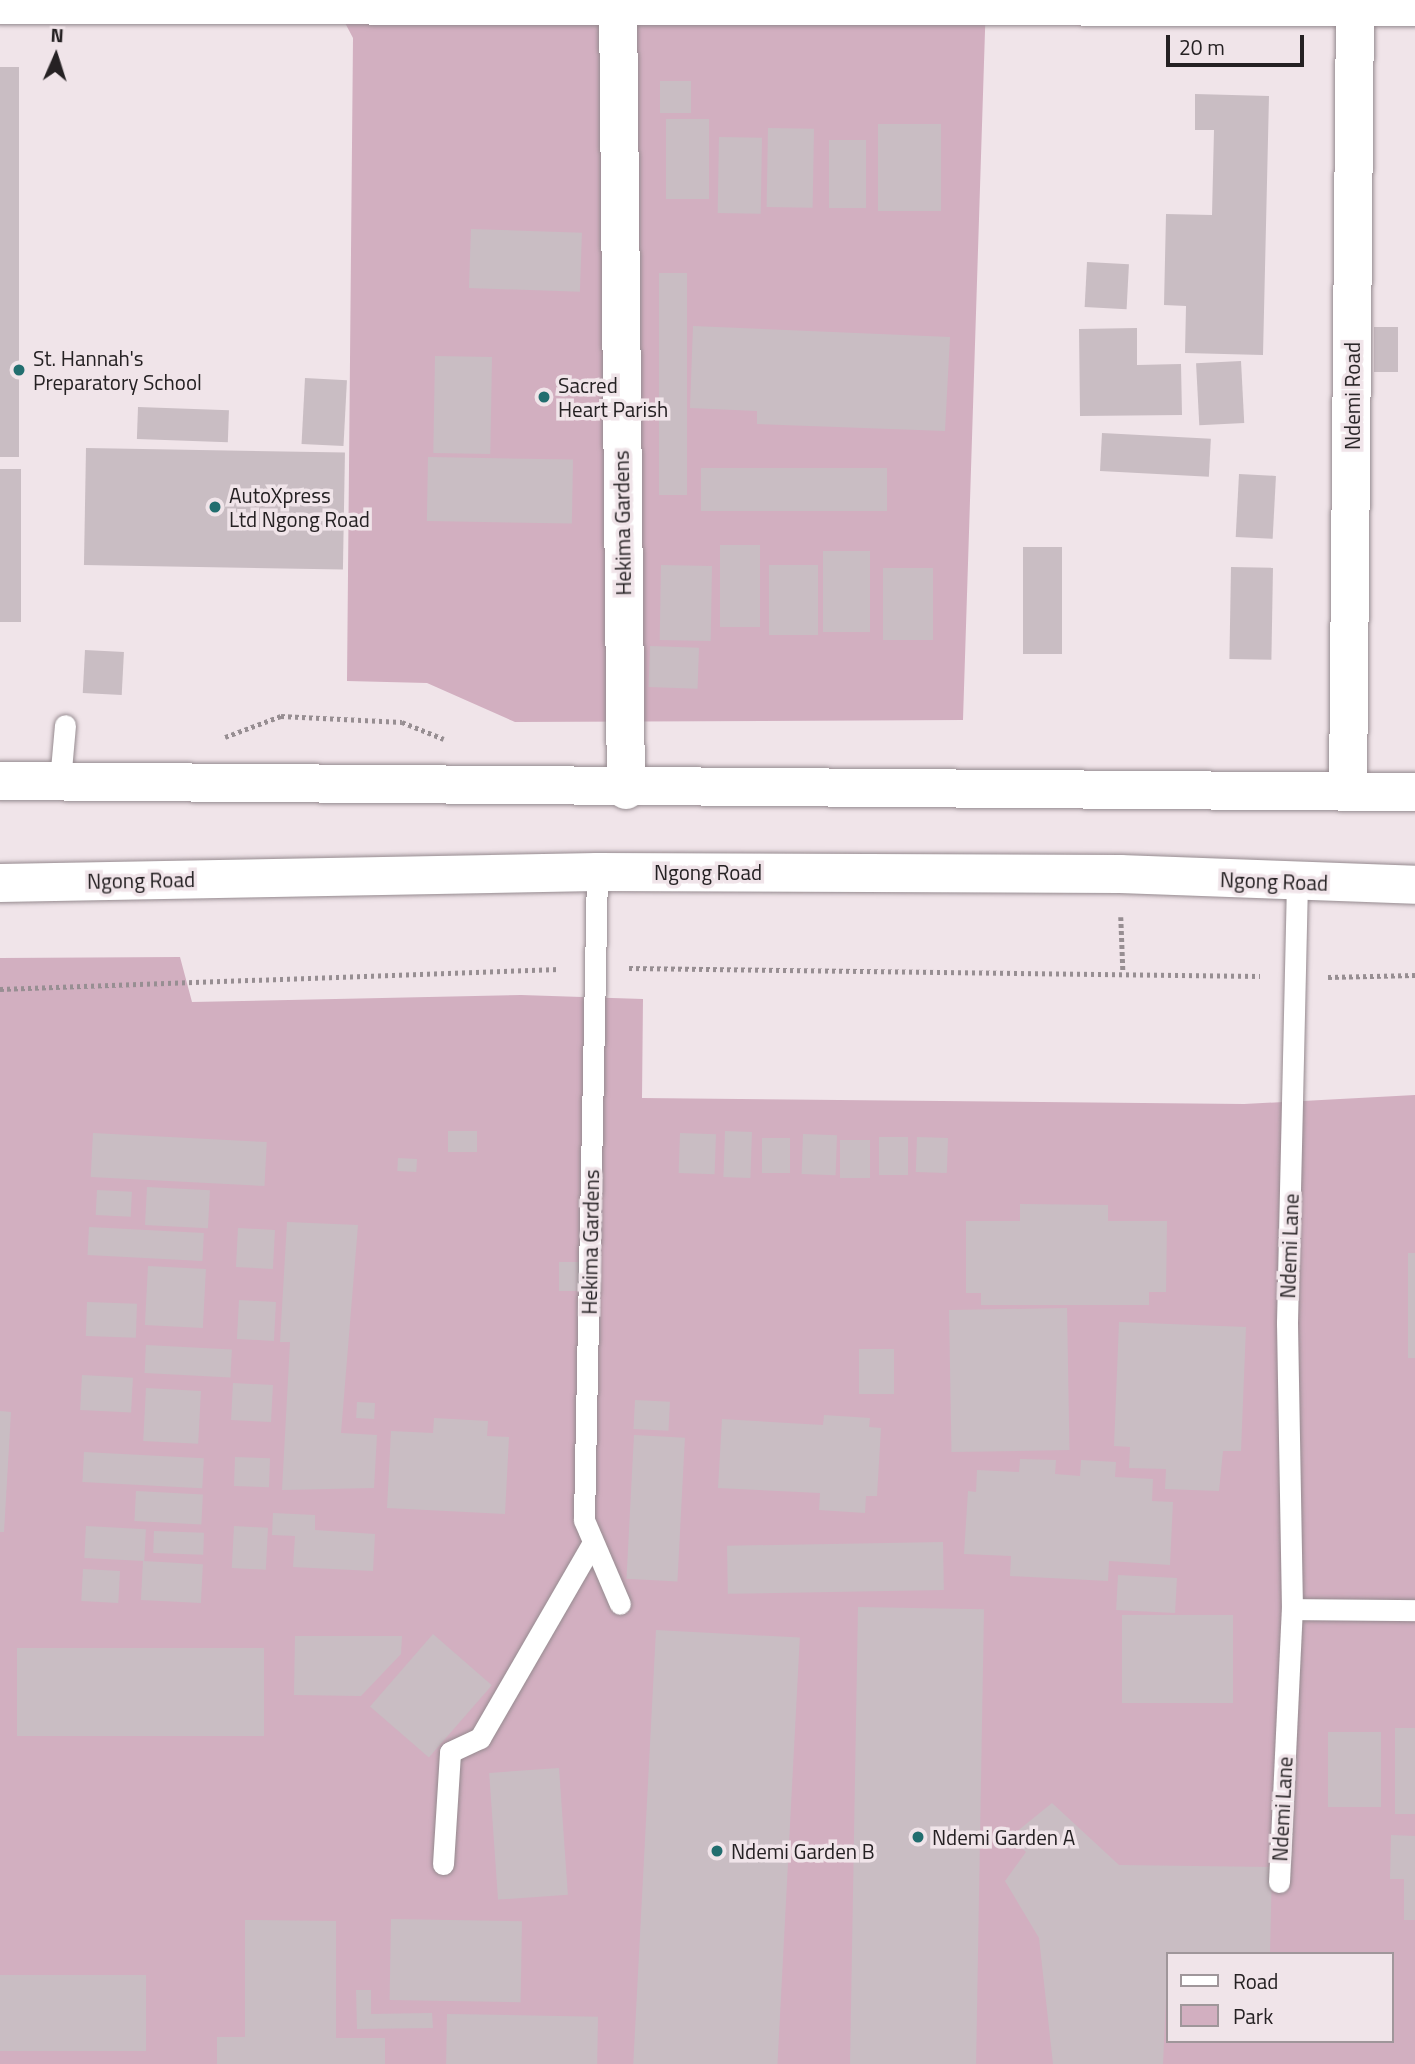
<!DOCTYPE html>
<style>
body{margin:0}
#map{position:relative;width:1415px;height:2064px;overflow:hidden;background:#f0e4e9;font-family:"Titillium Web",sans-serif}
div>[style]{position:absolute}
.green>*{inset:0;background:#d2afc0}
.building>*{inset:0;background:#c9bdc3;transform-origin:0 0}
.path>*{height:4.5px;margin-top:-2.25px;transform-origin:0;background:repeating-linear-gradient(90deg,#978e92 0 3.5px,transparent 0 7px)}
.roads{filter:drop-shadow(0 0 2px #958a8f) drop-shadow(0 0 2px #958a8f)}
.lane>*{height:21px;margin:-10.5px;padding:0 10.5px;transform-origin:10.5px;border-radius:10.5px;background:#fff}
.street>*{height:38px;margin:-19px;padding:0 19px;transform-origin:19px;border-radius:19px;background:#fff}
.secondary>*{height:38px;margin:-19px;padding:0 19px;transform-origin:19px;border-radius:19px;background:#fff}
.dots>*{width:19px;height:19px;translate:-50% -50%;box-sizing:border-box;border:4px solid #f0e4e9;border-radius:50%}
span{translate:-50% -50%;white-space:nowrap;text-align:center;line-height:1.15;-webkit-text-stroke:7px #f0e4e9;paint-order:stroke}
.poi-label{font-size:21px;color:#252123}
.left{translate:0 -50%;text-align:left}
.street-label{font-size:21px;color:#252123}
.legend{position:absolute;left:1166px;top:1952px;width:228px;height:91px;box-sizing:border-box;background:#f0e4e9;border:2px solid #9f969a;margin:0;padding:9px 12px;list-style:none;font-size:21px;color:#252123}
.legend li{display:flex;align-items:center;gap:14px;height:35px}
.legend b{width:35px;border:2px solid #9f969a}
.north{position:absolute;left:21px;top:21px;width:70px;height:70px;-webkit-text-stroke:5px #f0e4e9;paint-order:stroke;rotate:3deg;font-size:19px;font-weight:700;line-height:28px;text-align:center;color:#252123}
.north::after{content:'';display:block;margin:auto;width:24px;height:32px;background:#252123;clip-path:polygon(50% 0,100% 100%,50% 72%,0 100%)}
.scale{position:absolute;left:1166px;top:35px;width:138px;height:32px;box-sizing:border-box;border:4px solid #252123;border-top:0;padding-left:9px;font-size:21px;line-height:24px;white-space:nowrap;color:#252123;-webkit-text-stroke:5px #f0e4e9;paint-order:stroke}
</style>
<div id="map">
<div class="green">
<div style="clip-path:polygon(333px 0,986px 0,963px 720px,515px 722px,427px 683px,347px 681px,353px 38px)"></div>
<div style="clip-path:polygon(evenodd,180px 957px,192px 1002px,521px 995px,643px 999px,642px 1098px,1244px 1104px,1415px 1095px,1415px 2064px,0 2064px,0 958px,180px 957px,1168px 1954px,1392px 1954px,1392px 2041px,1168px 2041px,1168px 1954px)"></div>
</div>
<div class="building">
<div style="left:0;top:67px;width:19px;height:390px"></div>
<div style="left:660px;top:81px;width:31px;height:32px"></div>
<div style="clip-path:polygon(1195px 94px,1269px 96px,1263px 355px,1185px 353px,1186px 306px,1164px 305px,1166px 214px,1212px 215px,1214px 130px,1195px 130px)"></div>
<div style="left:666px;top:119px;width:43px;height:80px"></div>
<div style="left:878px;top:124px;width:63px;height:87px"></div>
<div style="left:768px;top:128px;width:46px;height:79px;rotate:1deg"></div>
<div style="left:719px;top:137px;width:43px;height:76px;rotate:1deg"></div>
<div style="left:829px;top:140px;width:37px;height:68px"></div>
<div style="left:471px;top:229px;width:111px;height:59px;rotate:2deg"></div>
<div style="left:1087px;top:262px;width:42px;height:45px;rotate:3deg"></div>
<div style="left:659px;top:273px;width:28px;height:222px"></div>
<div style="clip-path:polygon(693px 326px,950px 337px,945px 431px,757px 424px,757px 411px,690px 408px)"></div>
<div style="left:1374px;top:327px;width:24px;height:45px"></div>
<div style="clip-path:polygon(1137px 328px,1137px 365px,1181px 364px,1182px 415px,1080px 416px,1079px 329px)"></div>
<div style="left:435px;top:356px;width:57px;height:97px;rotate:1deg"></div>
<div style="left:1241px;top:361px;width:62px;height:45px;rotate:87deg"></div>
<div style="left:305px;top:378px;width:42px;height:66px;rotate:3deg"></div>
<div style="left:138px;top:407px;width:91px;height:32px;rotate:2deg"></div>
<div style="left:1102px;top:433px;width:109px;height:38px;rotate:3deg"></div>
<div style="left:86px;top:448px;width:259px;height:117px;rotate:1deg"></div>
<div style="left:428px;top:457px;width:145px;height:64px;rotate:1deg"></div>
<div style="left:701px;top:468px;width:186px;height:43px"></div>
<div style="left:0;top:469px;width:21px;height:153px"></div>
<div style="left:1239px;top:474px;width:37px;height:63px;rotate:3deg"></div>
<div style="left:720px;top:545px;width:40px;height:82px"></div>
<div style="left:1023px;top:547px;width:39px;height:107px"></div>
<div style="left:823px;top:551px;width:47px;height:81px"></div>
<div style="left:661px;top:565px;width:51px;height:75px;rotate:1deg"></div>
<div style="left:769px;top:565px;width:49px;height:70px"></div>
<div style="left:1231px;top:567px;width:42px;height:92px;rotate:1deg"></div>
<div style="left:883px;top:568px;width:50px;height:72px"></div>
<div style="left:650px;top:646px;width:49px;height:41px;rotate:2deg"></div>
<div style="left:85px;top:650px;width:39px;height:43px;rotate:3deg"></div>
<div style="left:448px;top:1131px;width:29px;height:21px"></div>
<div style="left:725px;top:1131px;width:27px;height:46px;rotate:2deg"></div>
<div style="left:93px;top:1133px;width:174px;height:44px;rotate:3deg"></div>
<div style="left:680px;top:1133px;width:36px;height:40px;rotate:2deg"></div>
<div style="left:803px;top:1134px;width:34px;height:40px;rotate:2deg"></div>
<div style="left:879px;top:1137px;width:29px;height:38px"></div>
<div style="left:917px;top:1137px;width:31px;height:35px;rotate:2deg"></div>
<div style="left:762px;top:1138px;width:28px;height:35px"></div>
<div style="left:840px;top:1140px;width:30px;height:38px"></div>
<div style="left:398px;top:1158px;width:19px;height:13px;rotate:3deg"></div>
<div style="left:147px;top:1187px;width:63px;height:38px;rotate:3deg"></div>
<div style="left:97px;top:1190px;width:35px;height:25px;rotate:3deg"></div>
<div style="clip-path:polygon(1020px 1204px,1108px 1205px,1108px 1221px,1167px 1221px,1166px 1292px,1149px 1292px,1149px 1305px,981px 1305px,981px 1293px,966px 1293px,966px 1221px,1020px 1221px)"></div>
<div style="clip-path:polygon(287px 1222px,358px 1225px,341px 1433px,377px 1435px,374px 1488px,282px 1490px,290px 1342px,280px 1342px)"></div>
<div style="left:89px;top:1227px;width:115px;height:28px;rotate:3deg"></div>
<div style="left:238px;top:1228px;width:37px;height:39px;rotate:3deg"></div>
<div style="left:1408px;top:1253px;width:7px;height:105px"></div>
<div style="left:559px;top:1262px;width:20px;height:29px"></div>
<div style="left:148px;top:1266px;width:58px;height:59px;rotate:3deg"></div>
<div style="left:239px;top:1300px;width:37px;height:39px;rotate:3deg"></div>
<div style="left:87px;top:1302px;width:50px;height:34px;rotate:2deg"></div>
<div style="left:1067px;top:1308px;width:142px;height:118px;rotate:89deg"></div>
<div style="clip-path:polygon(1119px 1322px,1246px 1327px,1241px 1451px,1223px 1451px,1219px 1491px,1165px 1489px,1166px 1469px,1129px 1468px,1130px 1447px,1114px 1446px)"></div>
<div style="left:146px;top:1345px;width:86px;height:28px;rotate:3deg"></div>
<div style="left:859px;top:1349px;width:35px;height:45px"></div>
<div style="left:82px;top:1375px;width:51px;height:35px;rotate:3deg"></div>
<div style="left:233px;top:1383px;width:40px;height:37px;rotate:3deg"></div>
<div style="left:146px;top:1388px;width:55px;height:53px;rotate:3deg"></div>
<div style="left:635px;top:1400px;width:35px;height:29px;rotate:3deg"></div>
<div style="left:357px;top:1402px;width:18px;height:16px;rotate:3deg"></div>
<div style="clip-path:polygon(0 1411px,11px 1412px,4px 1532px,0 1532px)"></div>
<div style="clip-path:polygon(824px 1415px,870px 1418px,869px 1427px,881px 1428px,877px 1496px,866px 1496px,865px 1513px,819px 1510px,820px 1493px,718px 1488px,722px 1419px,823px 1425px)"></div>
<div style="clip-path:polygon(434px 1418px,488px 1421px,487px 1436px,509px 1437px,505px 1514px,387px 1508px,391px 1431px,433px 1433px)"></div>
<div style="left:634px;top:1435px;width:51px;height:144px;rotate:3deg"></div>
<div style="left:84px;top:1452px;width:120px;height:30px;rotate:3deg"></div>
<div style="left:235px;top:1457px;width:35px;height:29px;rotate:2deg"></div>
<div style="clip-path:polygon(1020px 1459px,1056px 1460px,1055px 1474px,1080px 1476px,1081px 1460px,1116px 1462px,1115px 1477px,1153px 1479px,1152px 1501px,1173px 1502px,1170px 1565px,1109px 1561px,1108px 1581px,1010px 1576px,1011px 1556px,964px 1554px,968px 1491px,976px 1492px,977px 1470px,1019px 1472px)"></div>
<div style="left:136px;top:1491px;width:67px;height:30px;rotate:3deg"></div>
<div style="clip-path:polygon(273px 1513px,315px 1515px,315px 1530px,375px 1534px,373px 1571px,293px 1567px,295px 1536px,272px 1535px)"></div>
<div style="left:86px;top:1526px;width:60px;height:32px;rotate:3deg"></div>
<div style="left:234px;top:1526px;width:34px;height:42px;rotate:3deg"></div>
<div style="left:154px;top:1531px;width:50px;height:22px;rotate:2deg"></div>
<div style="left:943px;top:1542px;width:48px;height:216px;rotate:89deg"></div>
<div style="left:143px;top:1561px;width:60px;height:39px;rotate:3deg"></div>
<div style="left:83px;top:1569px;width:37px;height:32px;rotate:3deg"></div>
<div style="left:1118px;top:1575px;width:59px;height:35px;rotate:3deg"></div>
<div style="left:858px;top:1607px;width:126px;height:457px;rotate:1deg"></div>
<div style="left:1122px;top:1615px;width:111px;height:88px"></div>
<div style="left:656px;top:1630px;width:144px;height:435px;rotate:3deg"></div>
<div style="left:433px;top:1634px;width:78px;height:96px;rotate:41deg"></div>
<div style="clip-path:polygon(295px 1636px,402px 1636px,401px 1654px,361px 1696px,294px 1695px)"></div>
<div style="left:17px;top:1648px;width:247px;height:88px"></div>
<div style="left:1395px;top:1728px;width:20px;height:86px"></div>
<div style="left:1328px;top:1732px;width:53px;height:75px"></div>
<div style="left:559px;top:1768px;width:127px;height:70px;rotate:86deg"></div>
<div style="clip-path:polygon(1052px 1803px,1119px 1865px,1272px 1867px,1270px 1954px,1168px 1954px,1163px 2064px,1053px 2064px,1039px 1938px,1005px 1881px,1026px 1852px,1010px 1837px)"></div>
<div style="clip-path:polygon(1391px 1835px,1415px 1836px,1415px 1920px,1404px 1920px,1404px 1879px,1390px 1879px)"></div>
<div style="left:391px;top:1919px;width:131px;height:81px;rotate:1deg"></div>
<div style="clip-path:polygon(245px 1920px,336px 1921px,336px 2038px,385px 2038px,385px 2064px,217px 2064px,217px 2037px,245px 2037px)"></div>
<div style="left:0;top:1975px;width:146px;height:76px"></div>
<div style="clip-path:polygon(356px 1990px,371px 1990px,371px 2014px,432px 2013px,433px 2028px,357px 2029px)"></div>
<div style="left:447px;top:2014px;width:151px;height:50px;rotate:1deg"></div>
</div>
<div class="path">
<div style="left:225px;top:737px;width:60px;rotate:-20.6deg"></div>
<div style="left:281px;top:716px;width:121px;rotate:2.8deg"></div>
<div style="left:402px;top:722px;width:45px;rotate:22deg"></div>
<div style="left:1121px;top:917px;width:53px;rotate:87.8deg"></div>
<div style="left:629px;top:968px;width:631px;rotate:0.73deg"></div>
<div style="left:1328px;top:977px;width:87px;rotate:-1.3deg"></div>
<div style="left:0;top:989px;width:560px;rotate:-2.05deg"></div>
</div>
<div class="roads">
<div class="lane">
<div style="left:60px;top:781px;width:56px;rotate:-84.9deg"></div>
<div style="left:597px;top:872px;width:648px;rotate:91.15deg"></div>
<div style="left:584px;top:1520px;width:91px;rotate:66.8deg"></div>
<div style="left:1297px;top:882px;width:441px;rotate:91.3deg"></div>
<div style="left:1287px;top:1323px;width:286px;rotate:89deg"></div>
<div style="left:1292px;top:1609px;width:123px;rotate:0.5deg"></div>
<div style="left:443px;top:1864px;width:112px;rotate:-86.4deg"></div>
<div style="left:450px;top:1752px;width:33px;rotate:-25deg"></div>
<div style="left:480px;top:1738px;width:222px;rotate:-60deg"></div>
<div style="left:1279px;top:1882px;width:273px;rotate:-87.3deg"></div>
</div>
<div class="street">
<div style="left:618px;top:3px;width:787px;rotate:89.42deg"></div>
<div style="left:0;top:5px;width:1415px;rotate:0.08deg"></div>
<div style="left:1348px;top:792px;width:792px;rotate:-89.49deg"></div>
</div>
<div class="secondary">
<div style="left:0;top:781px;width:1415px;rotate:0.45deg"></div>
<div style="left:0;top:883px;width:597px;rotate:-1.06deg"></div>
<div style="left:597px;top:872px;width:523px;rotate:0.22deg"></div>
<div style="left:1120px;top:874px;width:295px;rotate:2.1deg"></div>
</div>
</div>
<div class="dots">
<div style="left:19px;top:370px;background:#226e6f"></div>
<div style="left:544px;top:397px;background:#226e6f"></div>
<div style="left:215px;top:507px;background:#226e6f"></div>
<div style="left:918px;top:1837px;background:#226e6f"></div>
<div style="left:717px;top:1851px;background:#226e6f"></div>
</div>
<div class="poi-label">
<span class="left" style="left:33px;top:370px">St. Hannah's<br>Preparatory School</span>
<span class="left" style="left:558px;top:397px">Sacred<br>Heart Parish</span>
<span class="left" style="left:229px;top:507px">AutoXpress<br>Ltd Ngong Road</span>
<span class="left" style="left:932px;top:1837px">Ndemi Garden A</span>
<span class="left" style="left:731px;top:1851px">Ndemi Garden B</span>
</div>
<div class="street-label">
<span style="left:1352px;top:396px;rotate:-90deg">Ndemi Road</span>
<span style="left:622px;top:523px;rotate:-91deg">Hekima Gardens</span>
<span style="left:708px;top:872px">Ngong Road</span>
<span style="left:141px;top:880px;rotate:-1deg">Ngong Road</span>
<span style="left:1274px;top:881px;rotate:2deg">Ngong Road</span>
<span style="left:590px;top:1242px;rotate:-89deg">Hekima Gardens</span>
<span style="left:1289px;top:1246px;rotate:-88deg">Ndemi Lane</span>
<span style="left:1282px;top:1809px;rotate:-87deg">Ndemi Lane</span>
</div>
<ul class="legend">
<li><b style="height:9px;background:#fff"></b>Road</li>
<li><b style="height:19px;background:#d2afc0"></b>Park</li>
</ul>
<div class="north">N</div>
<div class="scale">20 m</div>
</div>
